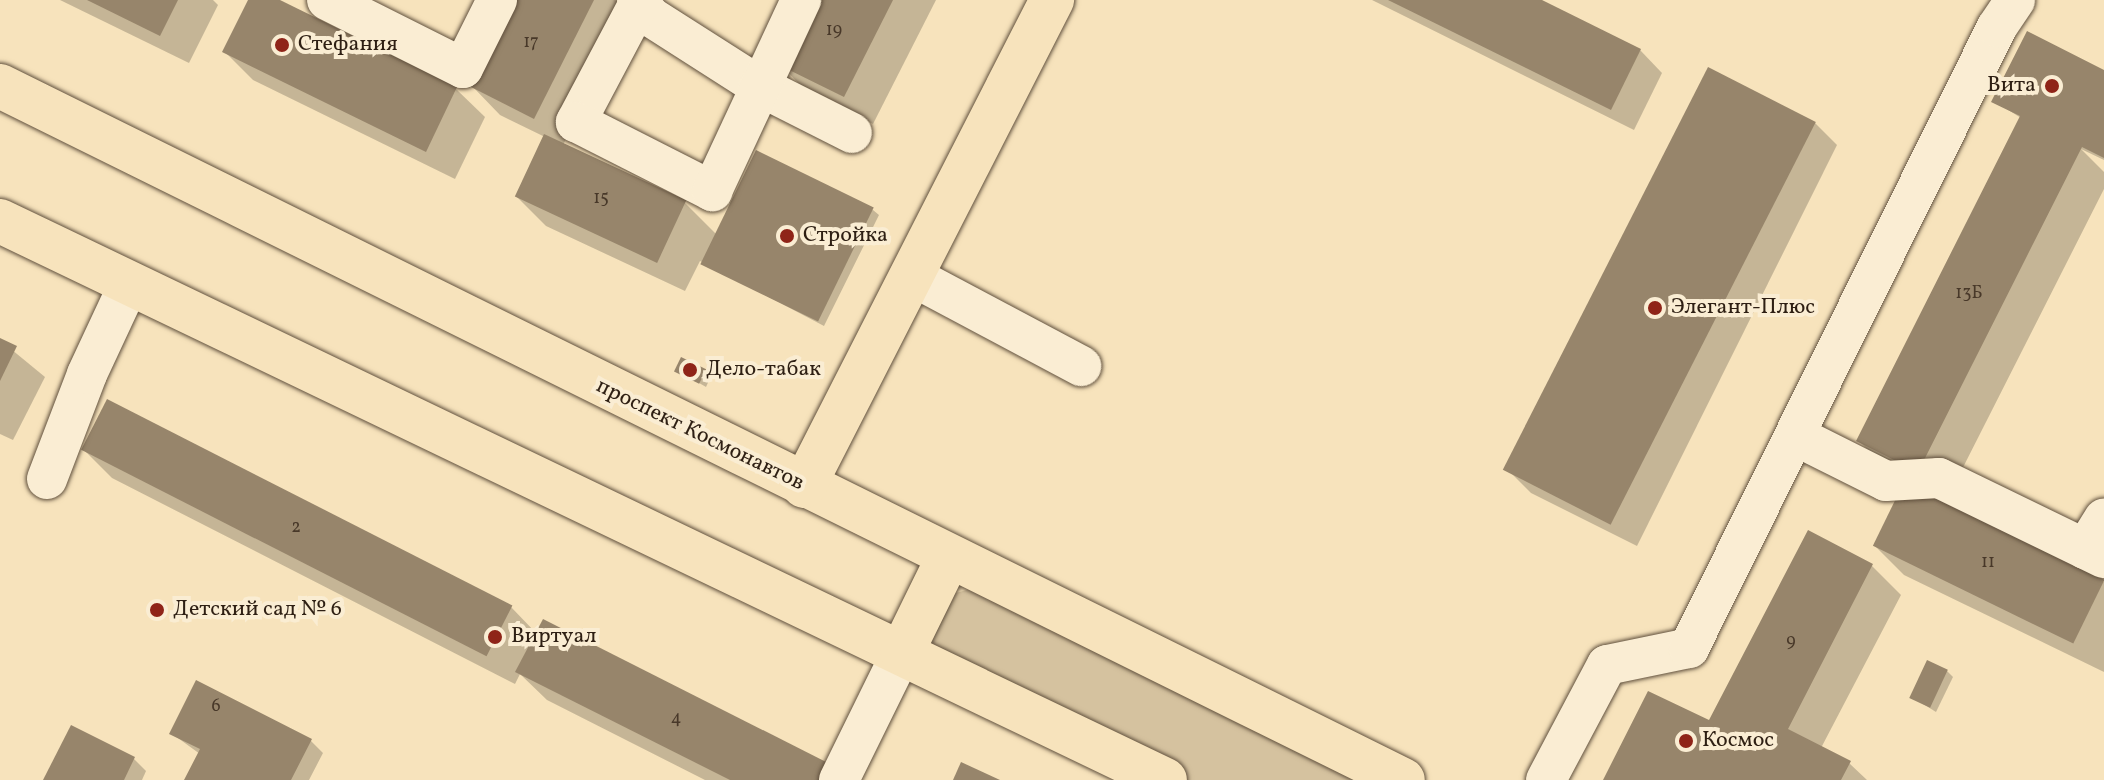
<!DOCTYPE html>
<meta charset="utf-8">
<style>
body{margin:0}
#map{position:relative;width:2104px;height:780px;overflow:hidden;background:#f7e3bc;font-family:Vollkorn,serif}
div>[style]{position:absolute}
.green>*{inset:0;background:#d5c29f}
.shadow>*{inset:0;background:#0003}
.building>*{inset:0;background:#97856b;transform-origin:0 0}
.roads{filter:drop-shadow(0 0 2px #60503d) drop-shadow(0 0 2px #60503d)}
.minor>*{height:40px;margin:-20px;padding:0 20px;transform-origin:20px;border-radius:20px;background:#faedd3}
.major>*{height:44px;margin:-22px;padding:0 22px;transform-origin:22px;border-radius:22px;background:#f7e3bc}
.dots>*{width:22px;height:22px;translate:-50% -50%;box-sizing:border-box;border:4px solid #faedd3;border-radius:50%}
span{translate:-50% -50%;white-space:nowrap;text-align:center;line-height:1.15;-webkit-text-stroke:8px #faedd3;paint-order:stroke}
.number-label{font-size:18px;color:#483829}
.number-label span{-webkit-text-stroke-width:0}
.poi-label{font-size:22px;color:#2e1f13}
.left{translate:0 -50%;text-align:left}
.right{translate:-100% -50%;text-align:right}
.street-label{font-size:22px;color:#2e1f13}
</style>
<div id="map">
<div class="green">
<div style="clip-path:polygon(974px 588px,1356px 780px,1186px 780px,940px 656px,932px 641px,952px 594px)"></div>
</div>
<div class="shadow">
<div style="clip-path:polygon(60px 0,213px 0,218px 5px,189px 63px)"></div>
<div style="clip-path:polygon(250px 0,275px 0,456px 89px,485px 117px,455px 179px,253px 80px,225px 52px)"></div>
<div style="clip-path:polygon(515px 0,615px 0,629px 14px,563px 145px,685px 203px,716px 234px,873px 210px,879px 215px,824px 326px,700px 261px,685px 291px,546px 226px,517px 197px,545px 137px,500px 115px,472px 86px)"></div>
<div style="clip-path:polygon(809px 0,936px 0,873px 124px,806px 91px,778px 62px)"></div>
<div style="clip-path:polygon(1372px 0,1537px 0,1640px 50px,1662px 73px,1634px 130px)"></div>
<div style="clip-path:polygon(2104px 72px,2104px 160px,2081px 149px,2104px 172px,2104px 189px,1947px 499px,1887px 469px,1858px 440px,2021px 118px,1994px 101px)"></div>
<div style="clip-path:polygon(1814px 122px,1837px 145px,1637px 546px,1531px 493px,1509px 471px)"></div>
<div style="clip-path:polygon(0 340px,45px 377px,13px 440px,0 434px)"></div>
<div style="clip-path:polygon(677px 370px,705px 371px,711px 376px,706px 387px)"></div>
<div style="clip-path:polygon(83px 449px,511px 607px,537px 634px,846px 780px,705px 780px,547px 700px,520px 674px,515px 684px,112px 478px)"></div>
<div style="clip-path:polygon(1809px 533px,1872px 566px,1901px 595px,1821px 748px,1849px 763px,1867px 780px,1605px 780px,1720px 729px)"></div>
<div style="clip-path:polygon(1875px 546px,2104px 582px,2104px 672px,1904px 575px)"></div>
<div style="clip-path:polygon(1947px 671px,1953px 677px,1936px 712px,1912px 697px)"></div>
<div style="clip-path:polygon(171px 733px,311px 741px,323px 753px,309px 780px,186px 780px,200px 754px)"></div>
<div style="clip-path:polygon(134px 759px,146px 771px,142px 780px,46px 780px)"></div>
</div>
<div class="building">
<div style="clip-path:polygon(87px 0,178px 0,160px 36px)"></div>
<div style="clip-path:polygon(248px 0,280px 0,457px 87px,426px 152px,222px 52px)"></div>
<div style="clip-path:polygon(512px 0,594px 0,534px 119px,469px 86px)"></div>
<div style="clip-path:polygon(807px 0,893px 0,844px 97px,775px 63px)"></div>
<div style="clip-path:polygon(1388px 0,1542px 0,1641px 49px,1611px 110px)"></div>
<div style="clip-path:polygon(2027px 31px,2104px 70px,2104px 158px,2082px 147px,1918px 472px,1856px 441px,2020px 116px,1991px 102px)"></div>
<div style="left:1708px;top:67px;width:121px;height:452px;rotate:27deg"></div>
<div style="left:544px;top:134px;width:157px;height:69px;rotate:25deg"></div>
<div style="left:756px;top:150px;width:131px;height:127px;rotate:26deg"></div>
<div style="clip-path:polygon(0 338px,17px 346px,0 381px)"></div>
<div style="left:681px;top:357px;width:28px;height:16px;rotate:26deg"></div>
<div style="left:107px;top:399px;width:455px;height:57px;rotate:27deg"></div>
<div style="left:1904px;top:482px;width:223px;height:71px;rotate:26deg"></div>
<div style="clip-path:polygon(1808px 530px,1873px 564px,1788px 729px,1851px 761px,1841px 780px,1603px 780px,1648px 691px,1709px 720px)"></div>
<div style="clip-path:polygon(543px 619px,836px 767px,829px 780px,730px 780px,515px 672px)"></div>
<div style="left:1927px;top:660px;width:23px;height:42px;rotate:25deg"></div>
<div style="clip-path:polygon(196px 680px,312px 739px,291px 780px,184px 780px,200px 749px,169px 734px)"></div>
<div style="clip-path:polygon(71px 725px,135px 757px,124px 780px,43px 780px)"></div>
<div style="clip-path:polygon(961px 762px,1000px 780px,953px 780px)"></div>
</div>
<div class="roads">
<div class="minor">
<div style="left:327px;top:0;width:152px;rotate:26.6deg"></div>
<div style="left:463px;top:68px;width:76px;rotate:-63.4deg"></div>
<div style="left:637px;top:0;width:22px;rotate:51deg"></div>
<div style="left:651px;top:17px;width:128px;rotate:32.6deg"></div>
<div style="left:759px;top:86px;width:104px;rotate:26.8deg"></div>
<div style="left:639px;top:3px;width:135px;rotate:117.9deg"></div>
<div style="left:576px;top:122px;width:153px;rotate:26.9deg"></div>
<div style="left:712px;top:191px;width:211px;rotate:-65deg"></div>
<div style="left:910px;top:275px;width:194px;rotate:28deg"></div>
<div style="left:1798px;top:437px;width:98px;rotate:26.6deg"></div>
<div style="left:1886px;top:481px;width:53px;rotate:-3.2deg"></div>
<div style="left:1939px;top:478px;width:183px;rotate:25.9deg"></div>
<div style="left:47px;top:479px;width:112px;rotate:-69.1deg"></div>
<div style="left:87px;top:374px;width:99px;rotate:-65deg"></div>
<div style="left:2085px;top:549px;width:36px;rotate:-58deg"></div>
<div style="left:839px;top:780px;width:143px;rotate:-63.8deg"></div>
<div style="left:1546px;top:780px;width:130px;rotate:-62.1deg"></div>
<div style="left:1607px;top:665px;width:84px;rotate:-11.7deg"></div>
<div style="left:1689px;top:648px;width:693px;rotate:-63.62deg"></div>
<div style="left:1997px;top:27px;width:32px;rotate:-56deg"></div>
</div>
<div class="major">
<div style="left:0;top:86px;width:1565px;rotate:26.32deg"></div>
<div style="left:0;top:221px;width:1292px;rotate:25.63deg"></div>
<div style="left:804px;top:486px;width:546px;rotate:-62.97deg"></div>
<div style="left:902px;top:652px;width:105px;rotate:-63.9deg"></div>
</div>
</div>
<div class="dots">
<div style="left:282px;top:45px;background:#8f2418"></div>
<div style="left:2052px;top:86px;background:#8f2418"></div>
<div style="left:787px;top:236px;background:#8f2418"></div>
<div style="left:1655px;top:308px;background:#8f2418"></div>
<div style="left:690px;top:370px;background:#8f2418"></div>
<div style="left:157px;top:610px;background:#8f2418"></div>
<div style="left:495px;top:637px;background:#8f2418"></div>
<div style="left:1686px;top:741px;background:#8f2418"></div>
</div>
<div class="number-label">
<span style="left:834px;top:31px">19</span>
<span style="left:531px;top:43px">17</span>
<span style="left:601px;top:199px">15</span>
<span style="left:1969px;top:294px">13Б</span>
<span style="left:296px;top:528px">2</span>
<span style="left:1988px;top:563px">11</span>
<span style="left:1791px;top:642px">9</span>
<span style="left:216px;top:707px">6</span>
<span style="left:676px;top:719px">4</span>
</div>
<div class="poi-label">
<span class="left" style="left:298px;top:45px">Стефания</span>
<span class="right" style="left:2036px;top:86px">Вита</span>
<span class="left" style="left:803px;top:236px">Стройка</span>
<span class="left" style="left:1671px;top:308px">Элегант-Плюс</span>
<span class="left" style="left:706px;top:370px">Дело-табак</span>
<span class="left" style="left:173px;top:610px">Детский сад № 6</span>
<span class="left" style="left:511px;top:637px">Виртуал</span>
<span class="left" style="left:1702px;top:741px">Космос</span>
</div>
<div class="street-label">
<span style="left:700px;top:435px;rotate:26deg">проспект Космонавтов</span>
</div>
</div>
